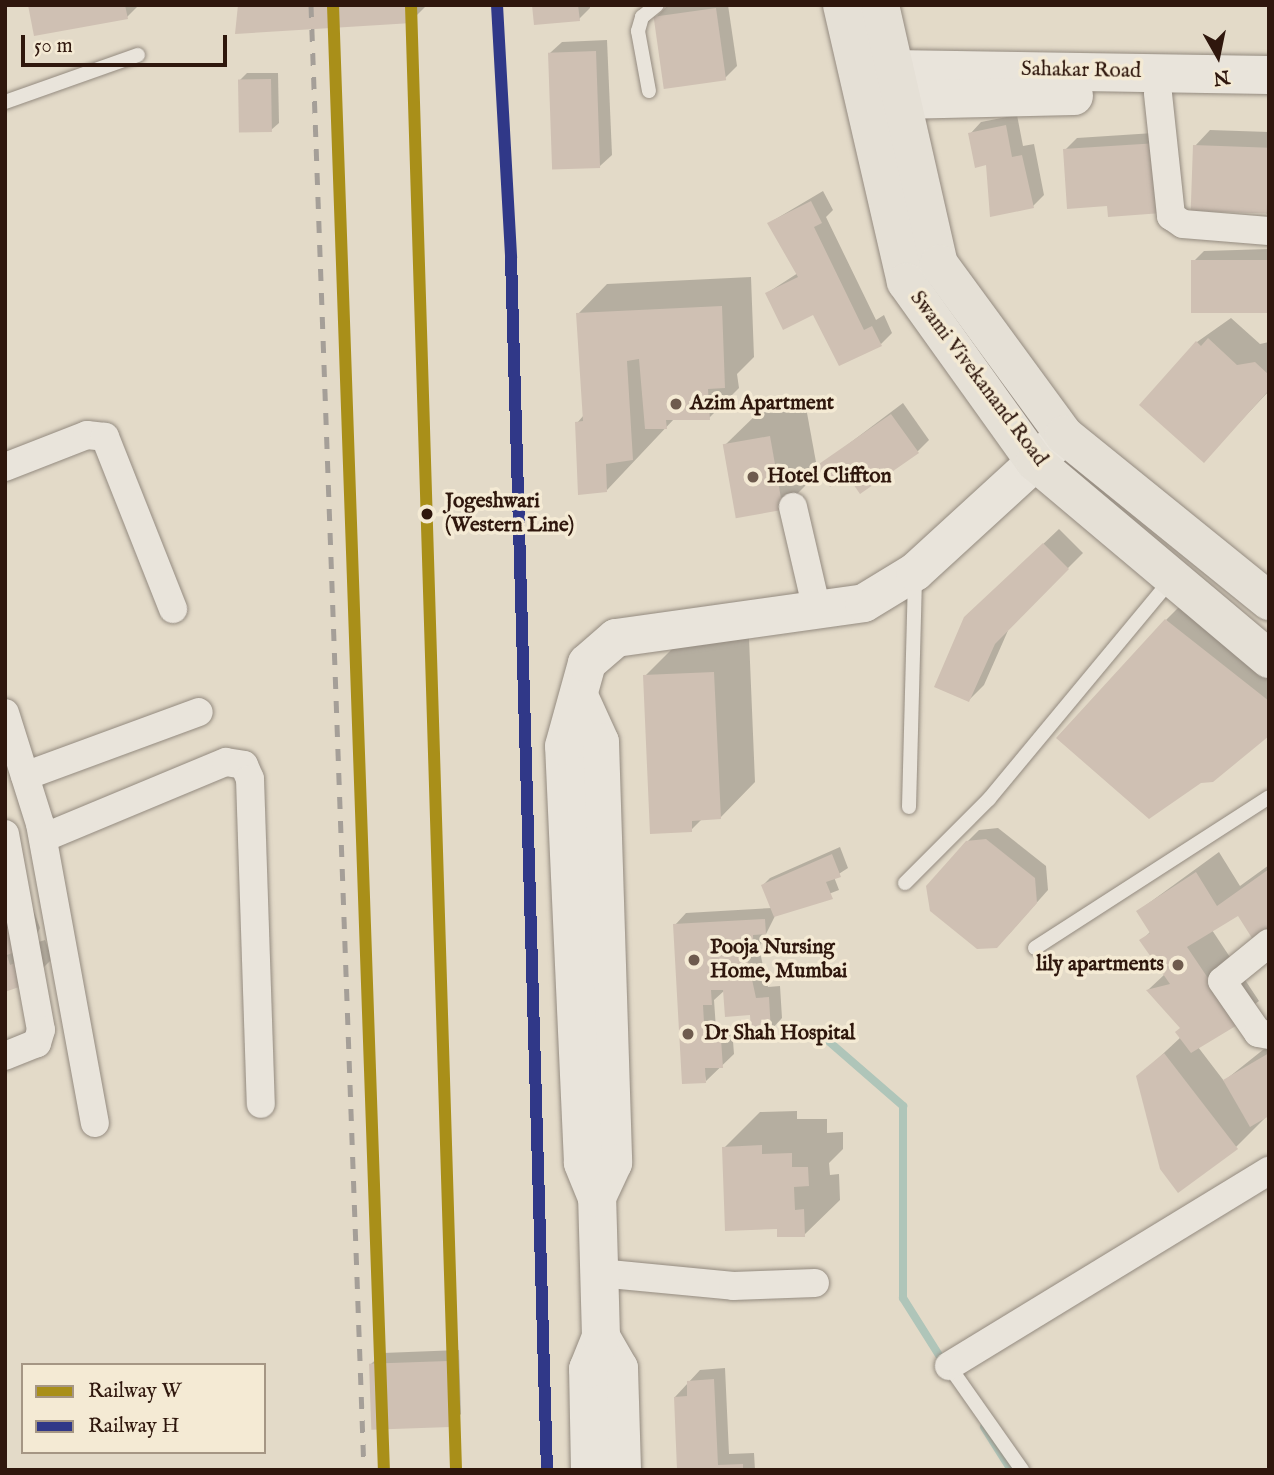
<!DOCTYPE html>
<style>
body{margin:0}
#map{position:relative;width:1274px;height:1475px;overflow:hidden;background:#e3dac8;font-family:"IM FELL English",serif}
div>[style]{position:absolute}
.shadow>*{inset:0;background:#0003}
.stream>*{height:8px;margin:-4px;padding:0 4px;transform-origin:4px;border-radius:4px;background:#afc5b9}
.building>*{inset:0;background:#cfc0b3;transform-origin:0 0}
.roads{filter:drop-shadow(0 0 2px #948b80) drop-shadow(0 0 2px #948b80)}
.lane>*{height:14px;margin:-7px;padding:0 7px;transform-origin:7px;border-radius:7px;background:#e9e4db}
.street>*{height:28px;margin:-14px;padding:0 14px;transform-origin:14px;border-radius:14px;background:#e9e4db}
.secondary>*{height:38px;margin:-19px;padding:0 19px;transform-origin:19px;border-radius:19px;background:#e9e4db}
.primary>*{height:38px;margin:-19px;padding:0 19px;transform-origin:19px;border-radius:19px;background:#e5e0d6}
.rail>*{height:5px;margin-top:-2.5px;transform-origin:0;background:repeating-linear-gradient(90deg,#a59f98 0 12px,transparent 0 24px)}
.rail-1>*{height:12px;margin:-6px;padding:0 6px;transform-origin:6px;border-radius:6px;background:#a98f19}
.rail-2>*{height:12px;margin:-6px;padding:0 6px;transform-origin:6px;border-radius:6px;background:#303888}
.dots>*{width:19px;height:19px;translate:-50% -50%;box-sizing:border-box;border:4px solid #f4ead4;border-radius:50%}
span{translate:-50% -50%;white-space:nowrap;text-align:center;line-height:1.15;-webkit-text-stroke:7px #f4ead4;paint-order:stroke}
.street-label{font-size:21px;color:#2f170d}
.poi-label{font-size:21px;color:#2f170d;font-weight:700}
.left{translate:0 -50%;text-align:left}
.right{translate:-100% -50%;text-align:right}
.stop-label{font-size:21px;color:#2f170d;font-weight:700}
.frame{position:absolute;inset:0;border:7px solid #2f170d;pointer-events:none}
.legend{position:absolute;left:21px;top:1363px;width:245px;height:91px;box-sizing:border-box;background:#f4ead4;border:2px solid #a59684;margin:0;padding:9px 12px;list-style:none;font-size:21px;color:#2f170d}
.legend li{display:flex;align-items:center;gap:14px;height:35px}
.legend b{width:35px;border:2px solid #a59684}
.north{position:absolute;left:1183px;top:21px;width:70px;height:70px;-webkit-text-stroke:5px #f4ead4;paint-order:stroke;rotate:171deg;font-size:19px;font-weight:700;line-height:28px;text-align:center;color:#2f170d}
.north::after{content:'';display:block;margin:auto;width:24px;height:32px;background:#2f170d;clip-path:polygon(50% 0,100% 100%,50% 72%,0 100%)}
.scale{position:absolute;left:21px;top:35px;width:206px;height:32px;box-sizing:border-box;border:4px solid #2f170d;border-top:0;padding-left:9px;font-size:21px;line-height:24px;white-space:nowrap;color:#2f170d;-webkit-text-stroke:5px #f4ead4;paint-order:stroke}
</style>
<div id="map">
<div class="shadow">
<div style="clip-path:polygon(30px 5px,138px 5px,138px 6px,127px 17px)"></div>
<div style="clip-path:polygon(239px 5px,426px 5px,426px 6px,411px 21px)"></div>
<div style="clip-path:polygon(534px 5px,590px 5px,590px 8px,579px 19px)"></div>
<div style="clip-path:polygon(668px 5px,728px 5px,737px 66px,725px 78px,656px 17px)"></div>
<div style="clip-path:polygon(607px 40px,612px 155px,600px 166px,550px 53px,562px 42px)"></div>
<div style="clip-path:polygon(247px 73px,278px 73px,279px 123px,271px 130px,239px 81px)"></div>
<div style="clip-path:polygon(1017px 115px,1023px 146px,1034px 144px,1044px 195px,1033px 206px,970px 134px,981px 122px)"></div>
<div style="clip-path:polygon(1210px 130px,1269px 132px,1269px 216px,1195px 146px)"></div>
<div style="clip-path:polygon(1169px 132px,1109px 204px,1065px 150px,1077px 138px)"></div>
<div style="clip-path:polygon(823px 191px,833px 210px,826px 217px,876px 320px,884px 315px,892px 333px,881px 344px,767px 293px,798px 273px,769px 223px)"></div>
<div style="clip-path:polygon(1269px 249px,1269px 311px,1192px 263px,1204px 251px)"></div>
<div style="clip-path:polygon(751px 277px,754px 357px,737px 374px,739px 388px,709px 418px,674px 419px,607px 490px,577px 423px,584px 415px,578px 314px,607px 284px)"></div>
<div style="clip-path:polygon(1231px 318px,1260px 344px,1269px 342px,1269px 391px,1204px 460px,1197px 342px)"></div>
<div style="clip-path:polygon(805px 402px,818px 473px,783px 508px,725px 445px,761px 410px)"></div>
<div style="clip-path:polygon(903px 403px,929px 440px,918px 451px,818px 467px)"></div>
<div style="clip-path:polygon(1059px 529px,1083px 553px,1010px 626px,984px 685px,969px 700px,982px 602px)"></div>
<div style="clip-path:polygon(1181px 605px,1269px 674px,1269px 735px,1166px 620px)"></div>
<div style="clip-path:polygon(749px 638px,755px 782px,720px 818px,703px 818px,691px 830px,645px 676px,680px 641px)"></div>
<div style="clip-path:polygon(998px 828px,1046px 866px,1048px 890px,1009px 934px,967px 842px,979px 830px)"></div>
<div style="clip-path:polygon(840px 847px,848px 868px,834px 877px,839px 890px,776px 914px,759px 948px,768px 987px,780px 986px,782px 1018px,771px 1030px,725px 990px,714px 1000px,716px 1029px,732px 1028px,734px 1054px,706px 1081px,675px 925px,686px 913px,772px 908px,763px 885px,770px 878px)"></div>
<div style="clip-path:polygon(1219px 852px,1240px 886px,1269px 865px,1269px 936px,1239px 914px,1212px 930px,1259px 1001px,1198px 1047px,1224px 1081px,1269px 1045px,1269px 1114px,1236px 1147px,1138px 1077px,1181px 1037px,1182px 1028px,1148px 990px,1165px 974px,1141px 941px,1151px 931px,1138px 911px)"></div>
<div style="clip-path:polygon(32px 906px,40px 928px,32px 944px,45px 940px,52px 959px,30px 981px,5px 986px,5px 917px)"></div>
<div style="clip-path:polygon(797px 1111px,797px 1119px,827px 1119px,827px 1133px,843px 1132px,843px 1149px,829px 1163px,830px 1175px,839px 1174px,840px 1200px,804px 1235px,778px 1227px,724px 1148px,760px 1112px)"></div>
<div style="clip-path:polygon(459px 1350px,461px 1414px,450px 1426px,371px 1364px,383px 1353px)"></div>
<div style="clip-path:polygon(725px 1368px,729px 1454px,754px 1453px,755px 1470px,678px 1470px,675px 1397px,700px 1370px)"></div>
</div>
<div class="stream">
<div style="left:818px;top:1032px;width:113px;rotate:41deg"></div>
<div style="left:903px;top:1106px;width:192px;rotate:90deg"></div>
<div style="left:903px;top:1298px;width:77px;rotate:57.8deg"></div>
<div style="left:984px;top:1427px;width:51px;rotate:57.9deg"></div>
</div>
<div class="building">
<div style="clip-path:polygon(28px 5px,125px 5px,128px 19px,34px 36px)"></div>
<div style="clip-path:polygon(238px 5px,411px 5px,412px 23px,235px 34px)"></div>
<div style="clip-path:polygon(532px 5px,578px 5px,580px 21px,534px 25px)"></div>
<div style="left:716px;top:8px;width:73px;height:63px;rotate:82deg"></div>
<div style="left:596px;top:51px;width:117px;height:48px;rotate:88deg"></div>
<div style="left:271px;top:79px;width:53px;height:33px;rotate:89deg"></div>
<div style="clip-path:polygon(1006px 125px,1012px 157px,1022px 155px,1034px 208px,990px 217px,986px 165px,975px 168px,968px 133px)"></div>
<div style="clip-path:polygon(1158px 143px,1162px 213px,1108px 217px,1107px 206px,1067px 209px,1063px 149px)"></div>
<div style="left:1193px;top:145px;width:76px;height:66px;rotate:2deg"></div>
<div style="clip-path:polygon(811px 201px,822px 223px,814px 227px,864px 330px,872px 326px,882px 346px,839px 366px,813px 315px,783px 330px,765px 293px,798px 277px,767px 223px)"></div>
<div style="left:1269px;top:260px;width:53px;height:78px;rotate:90deg"></div>
<div style="clip-path:polygon(722px 306px,725px 388px,708px 389px,710px 420px,666px 420px,667px 429px,645px 429px,639px 359px,627px 361px,633px 460px,606px 464px,607px 492px,578px 495px,575px 422px,583px 421px,576px 313px)"></div>
<div style="clip-path:polygon(1208px 338px,1237px 365px,1255px 362px,1269px 375px,1269px 390px,1204px 463px,1139px 405px,1196px 341px,1201px 346px)"></div>
<div style="clip-path:polygon(891px 414px,919px 453px,860px 494px,847px 475px,830px 487px,816px 466px)"></div>
<div style="left:770px;top:436px;width:75px;height:48px;rotate:80deg"></div>
<div style="clip-path:polygon(1043px 543px,1069px 569px,995px 644px,969px 702px,934px 687px,964px 617px)"></div>
<div style="clip-path:polygon(1165px 619px,1269px 701px,1269px 736px,1213px 782px,1201px 783px,1149px 819px,1056px 738px)"></div>
<div style="clip-path:polygon(714px 672px,721px 819px,692px 821px,692px 832px,650px 834px,643px 675px)"></div>
<div style="clip-path:polygon(986px 839px,1035px 878px,1037px 903px,997px 948px,977px 949px,930px 911px,926px 886px,966px 841px)"></div>
<div style="clip-path:polygon(832px 854px,841px 877px,826px 882px,833px 899px,774px 917px,761px 885px)"></div>
<div style="clip-path:polygon(1269px 869px,1269px 938px,1257px 946px,1238px 916px,1187px 947px,1239px 1024px,1191px 1053px,1175px 1032px,1180px 1028px,1146px 990px,1170px 984px,1139px 940px,1150px 933px,1136px 911px,1196px 872px,1217px 906px)"></div>
<div style="clip-path:polygon(765px 919px,766px 934px,753px 935px,754px 955px,747px 956px,756px 998px,769px 997px,771px 1032px,751px 1033px,750px 1015px,725px 1017px,723px 990px,711px 990px,712px 1005px,703px 1005px,705px 1040px,721px 1039px,723px 1068px,705px 1068px,706px 1083px,682px 1084px,673px 924px)"></div>
<div style="clip-path:polygon(10px 927px,18px 951px,7px 955px,10px 965px,23px 960px,30px 983px,5px 992px,5px 929px)"></div>
<div style="clip-path:polygon(1164px 1053px,1238px 1149px,1178px 1193px,1160px 1169px,1136px 1076px)"></div>
<div style="clip-path:polygon(1269px 1053px,1269px 1116px,1250px 1127px,1223px 1080px)"></div>
<div style="clip-path:polygon(762px 1145px,762px 1154px,792px 1153px,792px 1167px,808px 1167px,809px 1186px,794px 1187px,795px 1210px,804px 1209px,805px 1237px,777px 1237px,777px 1229px,725px 1231px,722px 1147px)"></div>
<div style="left:448px;top:1361px;width:66px;height:79px;rotate:88deg"></div>
<div style="clip-path:polygon(714px 1379px,718px 1465px,743px 1464px,743px 1470px,677px 1470px,674px 1397px,687px 1396px,687px 1381px)"></div>
</div>
<div class="roads">
<div class="lane">
<div style="left:649px;top:91px;width:61px;rotate:-100.4deg"></div>
<div style="left:638px;top:31px;width:15px;rotate:-74deg"></div>
<div style="left:642px;top:17px;width:19px;rotate:-39deg"></div>
<div style="left:5px;top:102px;width:141px;rotate:-19.5deg"></div>
<div style="left:909px;top:807px;width:230px;rotate:-88.5deg"></div>
<div style="left:905px;top:883px;width:119px;rotate:-45deg"></div>
<div style="left:989px;top:799px;width:285px;rotate:-50.3deg"></div>
<div style="left:1035px;top:948px;width:278px;rotate:-32.8deg"></div>
<div style="left:949px;top:1366px;width:127px;rotate:54.9deg"></div>
</div>
<div class="street">
<div style="left:1158px;top:94px;width:123px;rotate:83.9deg"></div>
<div style="left:1171px;top:216px;width:14px;rotate:34deg"></div>
<div style="left:1183px;top:224px;width:86px;rotate:4.7deg"></div>
<div style="left:5px;top:467px;width:88px;rotate:-21.3deg"></div>
<div style="left:87px;top:435px;width:18px;rotate:6deg"></div>
<div style="left:105px;top:437px;width:185px;rotate:68.4deg"></div>
<div style="left:793px;top:507px;width:106px;rotate:76.9deg"></div>
<div style="left:5px;top:713px;width:116px;rotate:72.5deg"></div>
<div style="left:40px;top:824px;width:304px;rotate:79.6deg"></div>
<div style="left:25px;top:776px;width:185px;rotate:-20.2deg"></div>
<div style="left:5px;top:834px;width:199px;rotate:79.6deg"></div>
<div style="left:41px;top:1030px;width:14px;rotate:107deg"></div>
<div style="left:37px;top:1043px;width:35px;rotate:158deg"></div>
<div style="left:43px;top:838px;width:198px;rotate:-22.6deg"></div>
<div style="left:226px;top:762px;width:18px;rotate:9deg"></div>
<div style="left:244px;top:765px;width:15px;rotate:67deg"></div>
<div style="left:250px;top:779px;width:325px;rotate:88.1deg"></div>
<div style="left:1269px;top:943px;width:60px;rotate:141deg"></div>
<div style="left:1222px;top:981px;width:63px;rotate:55.3deg"></div>
<div style="left:1258px;top:1033px;width:11px;rotate:10deg"></div>
<div style="left:599px;top:1273px;width:135px;rotate:5.5deg"></div>
<div style="left:733px;top:1286px;width:82px;rotate:-2.1deg"></div>
<div style="left:949px;top:1366px;width:375px;rotate:-31.4deg"></div>
</div>
<div class="secondary">
<div style="left:893px;top:69px;width:376px;rotate:0.9deg"></div>
<div style="left:899px;top:100px;width:175px;rotate:-1.3deg"></div>
<div style="left:580px;top:698px;width:48px;rotate:65.6deg"></div>
<div style="left:600px;top:742px;width:421px;rotate:88.2deg"></div>
<div style="left:613px;top:1163px;width:38px;rotate:115deg"></div>
<div style="left:601px;top:1337px;width:36px;rotate:60deg"></div>
<div style="left:619px;top:1368px;width:102px;rotate:88.3deg"></div>
<div style="left:590px;top:1470px;width:101px;rotate:-91.1deg"></div>
<div style="left:588px;top:1369px;width:35px;rotate:-68deg"></div>
<div style="left:601px;top:1337px;width:139px;rotate:-91.6deg"></div>
<div style="left:597px;top:1198px;width:38px;rotate:-112deg"></div>
<div style="left:583px;top:1163px;width:417px;rotate:-92.6deg"></div>
<div style="left:564px;top:746px;width:86px;rotate:-74.5deg"></div>
<div style="left:587px;top:663px;width:38px;rotate:-41deg"></div>
<div style="left:616px;top:638px;width:250px;rotate:-8deg"></div>
<div style="left:864px;top:603px;width:60px;rotate:-31.3deg"></div>
<div style="left:915px;top:572px;width:197px;rotate:-42.5deg"></div>
</div>
<div class="primary">
<div style="left:842px;top:5px;width:284px;rotate:77deg"></div>
<div style="left:906px;top:282px;width:221px;rotate:54.4deg"></div>
<div style="left:1035px;top:462px;width:306px;rotate:40.1deg"></div>
<div style="left:880px;top:5px;width:266px;rotate:77.2deg"></div>
<div style="left:939px;top:264px;width:212px;rotate:53.8deg"></div>
<div style="left:1064px;top:435px;width:264px;rotate:39deg"></div>
</div>
</div>
<div class="rail">
<div style="left:311px;top:5px;width:1466px;rotate:87.93deg"></div>
</div>
<div class="rail-1">
<div style="left:333px;top:5px;width:1466px;rotate:88.01deg"></div>
<div style="left:411px;top:5px;width:1466px;rotate:88.24deg"></div>
</div>
<div class="rail-2">
<div style="left:497px;top:5px;width:253px;rotate:86.8deg"></div>
<div style="left:511px;top:258px;width:1213px;rotate:88.3deg"></div>
</div>
<div class="dots">
<div style="left:676px;top:404px;background:#6e5b4e"></div>
<div style="left:753px;top:477px;background:#6e5b4e"></div>
<div style="left:427px;top:514px;background:#2f170d"></div>
<div style="left:694px;top:960px;background:#6e5b4e"></div>
<div style="left:1178px;top:965px;background:#6e5b4e"></div>
<div style="left:688px;top:1034px;background:#6e5b4e"></div>
</div>
<div class="street-label">
<span style="left:1081px;top:71px;rotate:1deg">Sahakar Road</span>
<span style="left:978px;top:379px;rotate:53deg">Swami Vivekanand Road</span>
</div>
<div class="poi-label">
<span class="left" style="left:690px;top:404px">Azim Apartment</span>
<span class="left" style="left:767px;top:477px">Hotel Cliffton</span>
<span class="left" style="left:710px;top:960px">Pooja Nursing<br>Home, Mumbai</span>
<span class="right" style="left:1164px;top:965px">lily apartments</span>
<span class="left" style="left:704px;top:1034px">Dr Shah Hospital</span>
</div>
<div class="stop-label">
<span class="left" style="left:445px;top:514px">Jogeshwari<br>(Western Line)</span>
</div>
<div class="frame"></div>
<ul class="legend">
<li><b style="height:9px;background:#a98f19"></b>Railway W</li>
<li><b style="height:9px;background:#303888"></b>Railway H</li>
</ul>
<div class="north">N</div>
<div class="scale">50 m</div>
</div>
